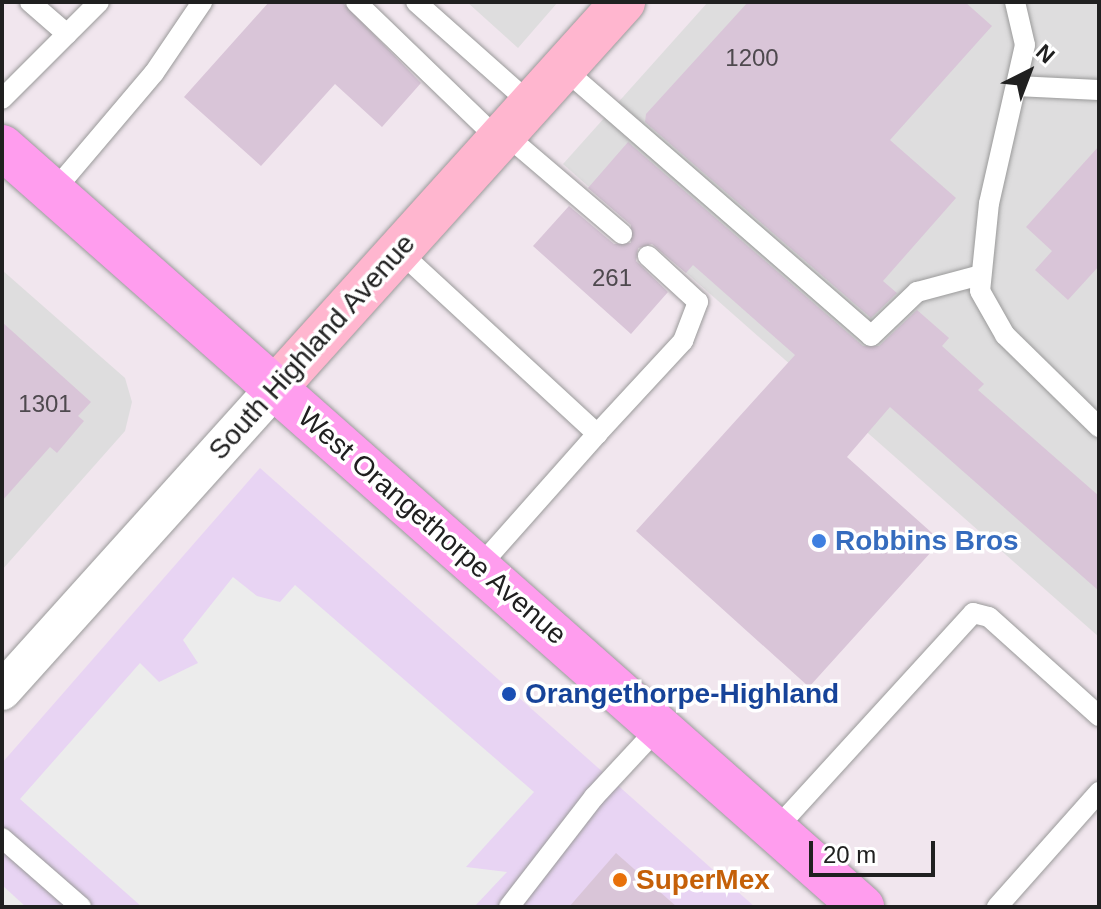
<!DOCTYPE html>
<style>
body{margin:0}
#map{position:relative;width:1101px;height:909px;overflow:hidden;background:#f1e6ee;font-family:Helvetica,sans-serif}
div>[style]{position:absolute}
.residential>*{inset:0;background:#deddde}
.commercial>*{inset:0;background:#e8d4f3}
.parking>*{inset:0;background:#ececec}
.building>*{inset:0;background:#d9c5d8}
.roads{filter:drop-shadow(0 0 2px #9a9a9a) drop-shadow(0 0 2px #9a9a9a)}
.lane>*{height:20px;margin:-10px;padding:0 10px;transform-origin:10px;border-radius:10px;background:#fff}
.street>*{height:38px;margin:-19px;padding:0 19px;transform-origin:19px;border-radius:19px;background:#fff}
.secondary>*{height:44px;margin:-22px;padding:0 22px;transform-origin:22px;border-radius:22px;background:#ffb6cf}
.primary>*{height:44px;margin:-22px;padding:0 22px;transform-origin:22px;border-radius:22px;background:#ff9dee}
.dots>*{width:22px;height:22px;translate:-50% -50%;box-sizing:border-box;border:4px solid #fff;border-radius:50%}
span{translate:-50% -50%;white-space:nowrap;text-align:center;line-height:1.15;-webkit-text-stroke:7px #fff;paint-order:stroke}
.number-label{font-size:24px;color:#4e494e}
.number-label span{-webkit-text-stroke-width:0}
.street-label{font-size:28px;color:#202020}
.shop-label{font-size:28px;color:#366cbe;font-weight:700}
.left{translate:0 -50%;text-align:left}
.transit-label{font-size:28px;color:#164399;font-weight:700}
.food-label{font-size:28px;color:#c56008;font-weight:700}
.frame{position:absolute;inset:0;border:4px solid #202020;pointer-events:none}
.north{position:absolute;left:989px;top:32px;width:80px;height:80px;-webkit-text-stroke:6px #fff;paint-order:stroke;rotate:42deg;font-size:22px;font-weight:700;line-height:32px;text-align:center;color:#202020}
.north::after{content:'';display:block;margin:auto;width:28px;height:36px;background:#202020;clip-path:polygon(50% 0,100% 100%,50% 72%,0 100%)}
.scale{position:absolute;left:809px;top:841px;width:126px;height:36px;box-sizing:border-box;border:4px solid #202020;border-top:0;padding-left:10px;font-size:24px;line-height:28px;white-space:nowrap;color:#202020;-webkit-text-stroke:6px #fff;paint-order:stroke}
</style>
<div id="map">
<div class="residential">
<div style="clip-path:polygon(467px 2px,558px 2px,518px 48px)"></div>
<div style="clip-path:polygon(708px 2px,1099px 2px,1099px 637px,563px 164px)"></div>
<div style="clip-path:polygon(2px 270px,125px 378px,132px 402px,125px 431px,2px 570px)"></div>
</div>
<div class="commercial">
<div style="clip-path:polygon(260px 468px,755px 907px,2px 907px,2px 763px)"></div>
</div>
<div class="parking">
<div style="clip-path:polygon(233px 577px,257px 596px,280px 602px,295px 585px,534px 792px,466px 867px,507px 872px,474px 907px,142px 907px,20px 799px,140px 663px,159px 682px,198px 663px,183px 640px)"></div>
<div style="clip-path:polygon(2px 885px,26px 907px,2px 907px)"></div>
</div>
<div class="building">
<div style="clip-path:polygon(269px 2px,342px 2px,421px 83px,382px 127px,335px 84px,261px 166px,184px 97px)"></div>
<div style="clip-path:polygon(748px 2px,965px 2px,992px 26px,890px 140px,956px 198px,883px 281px,897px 293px,871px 318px,645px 122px,646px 114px)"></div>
<div style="clip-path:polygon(628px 142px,863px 346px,879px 346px,917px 310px,949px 338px,942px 346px,984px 384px,978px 390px,1099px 496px,1099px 591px,890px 407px,847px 457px,941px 541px,809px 687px,636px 531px,795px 355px,693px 265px,686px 273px,652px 244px,638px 248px,636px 261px,668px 292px,631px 334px,533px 246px,569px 206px,614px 244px,631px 243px,631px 225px,588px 188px)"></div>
<div style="clip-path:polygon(1099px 146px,1099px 266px,1068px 300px,1035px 270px,1052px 251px,1026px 227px)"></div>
<div style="clip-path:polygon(2px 322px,91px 402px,78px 416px,84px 421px,57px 453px,50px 447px,2px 501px)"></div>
<div style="clip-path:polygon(616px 853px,677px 907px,569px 907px)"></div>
</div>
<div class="roads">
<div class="lane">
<div style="left:30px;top:2px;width:49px;rotate:40.9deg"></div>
<div style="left:356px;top:2px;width:199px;rotate:44deg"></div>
<div style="left:416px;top:2px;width:154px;rotate:41.6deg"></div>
<div style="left:1015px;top:2px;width:44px;rotate:76.9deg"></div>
<div style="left:1025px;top:45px;width:162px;rotate:102.8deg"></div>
<div style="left:989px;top:203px;width:88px;rotate:95.8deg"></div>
<div style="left:980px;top:291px;width:51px;rotate:60.4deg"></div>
<div style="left:1005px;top:335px;width:132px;rotate:44.4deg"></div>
<div style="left:563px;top:68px;width:408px;rotate:41deg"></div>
<div style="left:871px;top:336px;width:64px;rotate:-43.7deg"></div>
<div style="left:917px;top:292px;width:66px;rotate:-14.9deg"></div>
<div style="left:1016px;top:86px;width:83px;rotate:2.8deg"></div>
<div style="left:2px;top:99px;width:137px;rotate:-45deg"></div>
<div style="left:505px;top:134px;width:154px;rotate:40.5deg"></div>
<div style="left:53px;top:192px;width:156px;rotate:-49.7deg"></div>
<div style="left:154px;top:73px;width:86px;rotate:-55.9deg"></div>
<div style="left:399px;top:251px;width:270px;rotate:42.7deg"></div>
<div style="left:597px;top:434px;width:179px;rotate:131.6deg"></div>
<div style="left:597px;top:434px;width:127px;rotate:-47.2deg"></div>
<div style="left:683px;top:341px;width:42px;rotate:-69deg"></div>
<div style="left:698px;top:302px;width:68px;rotate:-137.4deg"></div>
<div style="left:775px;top:830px;width:294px;rotate:-47.6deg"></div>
<div style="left:973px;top:613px;width:16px;rotate:14deg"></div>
<div style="left:989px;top:617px;width:148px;rotate:42deg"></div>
<div style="left:2px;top:838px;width:105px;rotate:41.1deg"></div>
<div style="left:509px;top:907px;width:139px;rotate:-52.3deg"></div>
<div style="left:594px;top:797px;width:96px;rotate:-47.1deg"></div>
<div style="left:997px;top:907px;width:154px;rotate:-48.4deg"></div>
</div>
<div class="street">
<div style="left:2px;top:691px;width:408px;rotate:-48deg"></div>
</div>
<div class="secondary">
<div style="left:275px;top:388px;width:520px;rotate:-47.96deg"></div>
</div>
<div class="primary">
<div style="left:2px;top:147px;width:1148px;rotate:41.47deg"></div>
</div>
</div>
<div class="dots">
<div style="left:819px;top:541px;background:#3f7fe0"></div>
<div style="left:509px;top:694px;background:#1a4fb4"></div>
<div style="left:620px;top:880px;background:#e8710a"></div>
</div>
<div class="number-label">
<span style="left:752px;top:58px">1200</span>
<span style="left:612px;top:278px">261</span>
<span style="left:45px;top:404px">1301</span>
</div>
<div class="street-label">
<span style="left:312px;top:347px;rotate:-48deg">South Highland Avenue</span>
<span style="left:432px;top:526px;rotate:41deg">West Orangethorpe Avenue</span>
</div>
<div class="shop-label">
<span class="left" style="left:835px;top:541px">Robbins Bros</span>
</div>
<div class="transit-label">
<span class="left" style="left:525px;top:694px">Orangethorpe-Highland</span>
</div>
<div class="food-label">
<span class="left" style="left:636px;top:880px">SuperMex</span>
</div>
<div class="frame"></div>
<div class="north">N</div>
<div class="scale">20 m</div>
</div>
